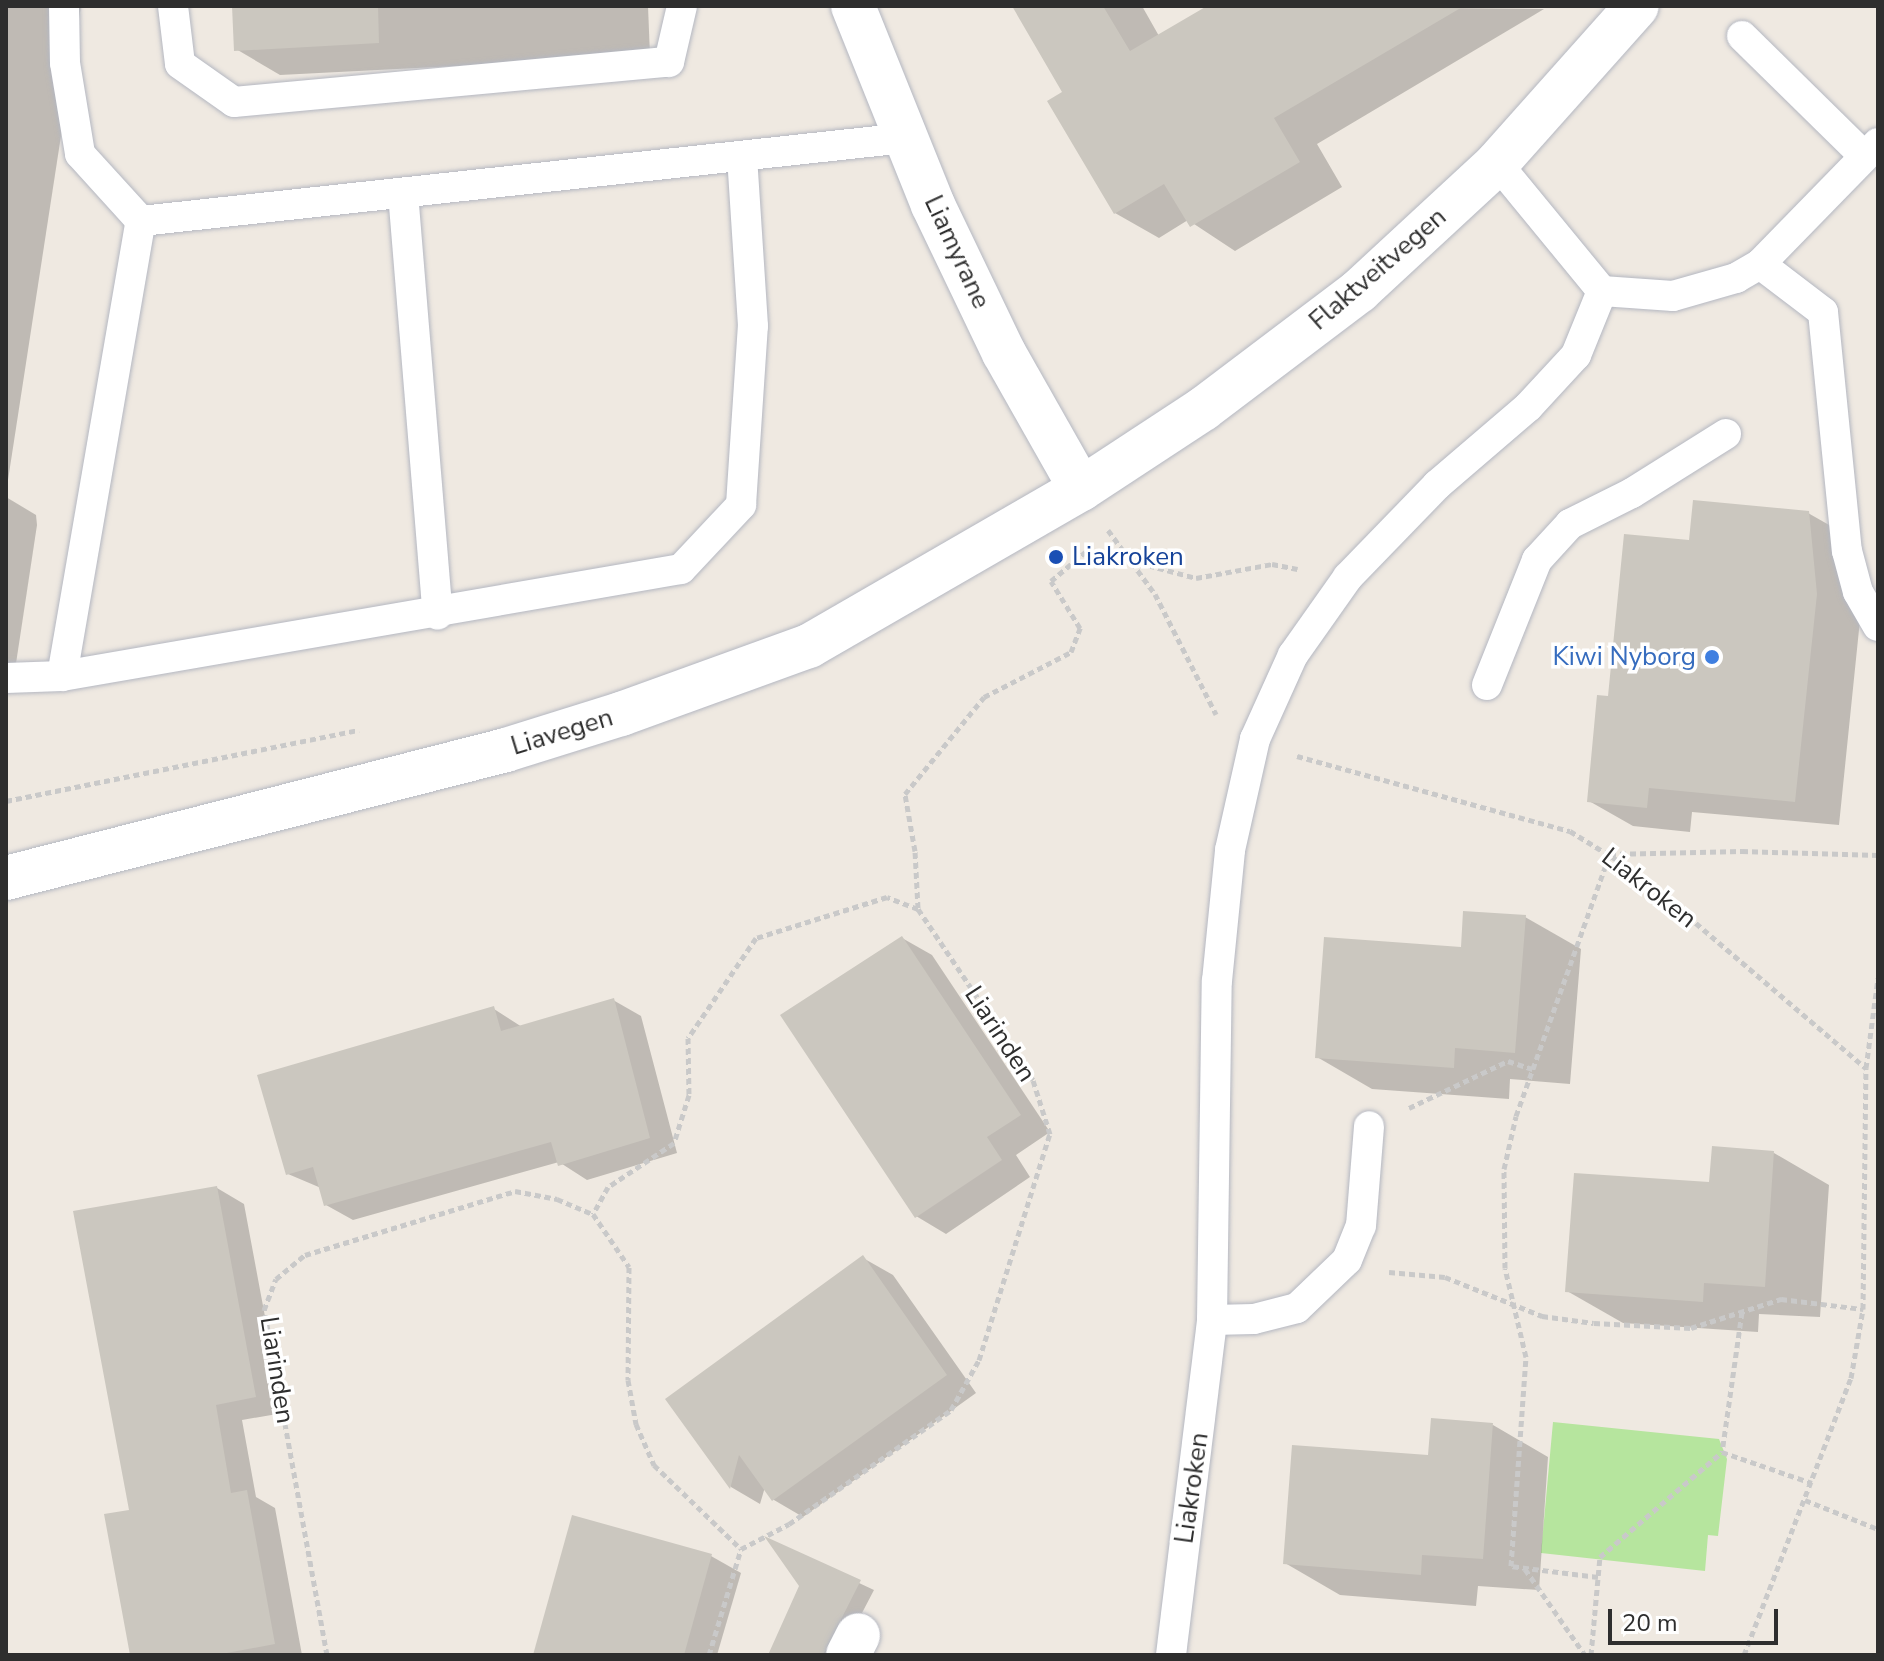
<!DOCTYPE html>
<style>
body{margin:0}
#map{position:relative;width:1884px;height:1661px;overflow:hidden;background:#efe9e1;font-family:"Nunito Sans",sans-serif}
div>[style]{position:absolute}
.green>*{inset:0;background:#b6e59e}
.shadow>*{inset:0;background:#0003}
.building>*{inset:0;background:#cbc7bf}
.path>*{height:5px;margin-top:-2.5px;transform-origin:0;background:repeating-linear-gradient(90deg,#c9c9c9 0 6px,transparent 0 10px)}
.roads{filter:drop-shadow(0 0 2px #b4b7c1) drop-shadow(0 0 2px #b4b7c1)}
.lane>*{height:30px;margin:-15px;padding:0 15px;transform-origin:15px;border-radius:15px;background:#fff}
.street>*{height:44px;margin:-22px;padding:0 22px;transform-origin:22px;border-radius:22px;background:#fff}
.secondary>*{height:44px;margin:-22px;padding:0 22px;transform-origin:22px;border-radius:22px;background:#fff}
.dots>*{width:22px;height:22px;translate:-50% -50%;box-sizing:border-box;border:4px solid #fff;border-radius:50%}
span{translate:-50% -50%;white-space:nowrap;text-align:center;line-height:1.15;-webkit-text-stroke:7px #fff;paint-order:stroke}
.street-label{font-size:26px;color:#2e2e2e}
.transit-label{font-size:26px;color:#164399}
.left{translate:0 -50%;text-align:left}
.shop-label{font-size:26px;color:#366cbe}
.right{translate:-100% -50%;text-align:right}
.frame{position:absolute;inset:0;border:8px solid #2e2e2e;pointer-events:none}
.scale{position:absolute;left:1608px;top:1609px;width:170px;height:36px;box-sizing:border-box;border:4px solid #2e2e2e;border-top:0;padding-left:10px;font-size:24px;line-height:28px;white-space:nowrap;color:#2e2e2e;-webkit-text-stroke:6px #fff;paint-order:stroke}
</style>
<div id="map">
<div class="green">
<div style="clip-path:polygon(1553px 1422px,1719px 1439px,1727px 1459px,1718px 1536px,1708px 1535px,1705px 1571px,1541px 1553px)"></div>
</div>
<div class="shadow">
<div style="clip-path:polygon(6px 6px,81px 6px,6px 493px)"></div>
<div style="clip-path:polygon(234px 6px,648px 6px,650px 56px,280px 75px,236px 49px)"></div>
<div style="clip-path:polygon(1013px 6px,1142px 6px,1159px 36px,1210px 6px,1544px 9px,1317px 144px,1342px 187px,1235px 251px,1188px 220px,1159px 238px,1115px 213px,1064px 93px)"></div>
<div style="clip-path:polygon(6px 497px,36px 515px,37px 525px,15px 670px,6px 669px)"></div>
<div style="clip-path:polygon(1808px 513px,1852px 538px,1860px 620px,1839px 825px,1692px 812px,1690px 832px,1633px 826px,1589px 801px,1610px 699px,1691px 542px)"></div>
<div style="clip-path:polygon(1525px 917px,1581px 949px,1570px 1084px,1510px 1079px,1509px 1099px,1372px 1089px,1317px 1057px,1463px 949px)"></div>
<div style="clip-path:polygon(902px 938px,932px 955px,1050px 1132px,1016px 1155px,1030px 1177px,946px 1234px,916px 1216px)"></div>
<div style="clip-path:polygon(613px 1000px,641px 1016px,677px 1153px,587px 1180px,559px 1162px,353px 1220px,326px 1205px,321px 1188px,288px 1174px,494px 1009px,522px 1027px)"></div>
<div style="clip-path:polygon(1774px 1153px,1829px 1185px,1820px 1317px,1759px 1314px,1758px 1332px,1623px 1323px,1567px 1291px,1711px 1184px)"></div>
<div style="clip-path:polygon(217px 1188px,244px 1204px,283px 1413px,242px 1420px,256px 1497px,275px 1508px,302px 1655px,132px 1655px,131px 1511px)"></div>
<div style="clip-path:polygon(863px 1258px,893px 1275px,976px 1393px,803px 1517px,774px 1500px,765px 1487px,760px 1504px,731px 1487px,668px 1399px)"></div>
<div style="clip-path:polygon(1493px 1425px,1548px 1457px,1539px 1590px,1478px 1586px,1476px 1606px,1340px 1595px,1285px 1563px,1430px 1457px)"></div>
<div style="clip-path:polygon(769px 1541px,874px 1590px,840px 1655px,770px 1655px,801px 1586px)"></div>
<div style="clip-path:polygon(711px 1556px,741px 1573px,717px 1655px,535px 1655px)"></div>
</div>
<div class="building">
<div style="clip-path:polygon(232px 6px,378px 6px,379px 43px,234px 51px)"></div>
<div style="clip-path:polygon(1012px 6px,1103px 6px,1130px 51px,1207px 6px,1464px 6px,1274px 118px,1300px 162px,1190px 227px,1164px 184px,1114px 214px,1047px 101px,1062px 92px)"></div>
<div style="clip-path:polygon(1693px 500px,1809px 511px,1817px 594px,1795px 802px,1649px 788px,1647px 808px,1587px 802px,1597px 695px,1608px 696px,1624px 534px,1689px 540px)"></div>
<div style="clip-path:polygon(1463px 911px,1526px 915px,1515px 1053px,1455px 1048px,1454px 1068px,1315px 1058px,1324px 937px,1461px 947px)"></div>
<div style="clip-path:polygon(902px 936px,1021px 1115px,987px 1137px,1002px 1160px,915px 1218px,780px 1015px)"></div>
<div style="clip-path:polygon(614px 998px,650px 1138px,558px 1166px,551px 1142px,324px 1206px,313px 1167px,286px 1175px,257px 1075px,494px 1006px,501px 1031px)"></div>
<div style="clip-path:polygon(1712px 1146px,1774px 1151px,1765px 1287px,1704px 1283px,1703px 1302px,1565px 1292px,1574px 1173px,1709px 1182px)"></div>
<div style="clip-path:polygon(217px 1186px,256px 1397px,216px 1405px,231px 1493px,247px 1490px,275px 1644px,216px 1655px,130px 1655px,104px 1514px,129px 1510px,73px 1211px)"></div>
<div style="clip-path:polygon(863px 1255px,947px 1375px,772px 1501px,739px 1455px,730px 1489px,665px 1399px)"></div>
<div style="clip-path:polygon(1431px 1418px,1493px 1423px,1483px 1559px,1422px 1555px,1421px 1575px,1283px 1564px,1292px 1445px,1428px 1455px)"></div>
<div style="clip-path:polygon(572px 1515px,712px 1554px,684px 1655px,533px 1655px)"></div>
<div style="clip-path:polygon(764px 1536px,861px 1580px,823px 1655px,768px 1655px,799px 1586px)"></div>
</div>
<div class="path">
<div style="left:1108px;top:530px;width:79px;rotate:53.7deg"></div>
<div style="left:1155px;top:594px;width:135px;rotate:63.1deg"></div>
<div style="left:1129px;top:560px;width:69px;rotate:15deg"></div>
<div style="left:1196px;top:578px;width:77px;rotate:-10.4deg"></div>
<div style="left:1272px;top:564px;width:26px;rotate:11deg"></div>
<div style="left:1297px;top:756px;width:283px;rotate:15.4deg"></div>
<div style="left:1570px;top:831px;width:76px;rotate:31.6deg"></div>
<div style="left:1635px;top:871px;width:304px;rotate:40.5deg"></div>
<div style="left:6px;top:801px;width:360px;rotate:-11.4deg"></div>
<div style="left:918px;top:908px;width:57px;rotate:-93deg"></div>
<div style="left:915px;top:851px;width:58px;rotate:-100deg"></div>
<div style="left:905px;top:794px;width:125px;rotate:-50.8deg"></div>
<div style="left:984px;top:697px;width:98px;rotate:-27.3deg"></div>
<div style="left:1071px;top:652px;width:26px;rotate:-69deg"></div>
<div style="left:1080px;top:628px;width:55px;rotate:-121.7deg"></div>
<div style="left:1051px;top:581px;width:51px;rotate:-40.2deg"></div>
<div style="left:1409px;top:1108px;width:110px;rotate:-25.4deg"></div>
<div style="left:1508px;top:1061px;width:26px;rotate:18deg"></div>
<div style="left:1389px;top:1272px;width:56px;rotate:5.1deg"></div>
<div style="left:1445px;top:1277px;width:105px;rotate:21.9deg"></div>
<div style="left:1542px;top:1316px;width:52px;rotate:7.7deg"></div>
<div style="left:1594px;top:1323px;width:97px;rotate:3deg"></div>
<div style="left:1691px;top:1328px;width:95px;rotate:-17.9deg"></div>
<div style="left:1781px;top:1299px;width:83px;rotate:7deg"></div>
<div style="left:1742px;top:1312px;width:141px;rotate:98.1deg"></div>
<div style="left:1722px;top:1452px;width:95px;rotate:19deg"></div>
<div style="left:1805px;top:1500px;width:79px;rotate:21.7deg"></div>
<div style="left:1525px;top:1569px;width:105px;rotate:55.1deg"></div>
<div style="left:1598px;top:1577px;width:88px;rotate:-172.8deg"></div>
<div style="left:1511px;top:1566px;width:210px;rotate:-85.9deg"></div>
<div style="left:1526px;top:1357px;width:91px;rotate:-103.3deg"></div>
<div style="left:1505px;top:1268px;width:99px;rotate:-90.6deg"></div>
<div style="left:1504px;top:1169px;width:54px;rotate:-77.2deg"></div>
<div style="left:1516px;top:1116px;width:278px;rotate:-70.3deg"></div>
<div style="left:1610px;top:854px;width:132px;rotate:-1.3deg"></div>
<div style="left:1742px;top:851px;width:136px;rotate:1.7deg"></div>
<div style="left:327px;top:1655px;width:351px;rotate:-100.3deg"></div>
<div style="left:264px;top:1310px;width:33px;rotate:-69deg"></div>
<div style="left:276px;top:1279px;width:38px;rotate:-40deg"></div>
<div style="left:305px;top:1255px;width:220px;rotate:-16.9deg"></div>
<div style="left:515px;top:1191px;width:43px;rotate:10.8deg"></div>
<div style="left:557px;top:1199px;width:39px;rotate:23deg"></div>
<div style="left:593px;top:1214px;width:64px;rotate:55.8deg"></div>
<div style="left:629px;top:1267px;width:113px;rotate:90.5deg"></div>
<div style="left:628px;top:1380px;width:45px;rotate:79.7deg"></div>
<div style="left:636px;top:1424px;width:45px;rotate:66.3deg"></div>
<div style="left:654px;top:1465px;width:121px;rotate:44deg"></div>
<div style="left:741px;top:1549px;width:54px;rotate:-27.5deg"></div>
<div style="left:789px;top:1524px;width:198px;rotate:-35.1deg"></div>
<div style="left:951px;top:1410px;width:57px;rotate:-60.8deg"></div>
<div style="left:979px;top:1360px;width:237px;rotate:-72.6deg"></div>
<div style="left:1050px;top:1134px;width:57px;rotate:-107.5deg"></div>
<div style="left:1033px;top:1080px;width:206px;rotate:-123.9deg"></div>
<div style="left:918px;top:909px;width:33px;rotate:-159deg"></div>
<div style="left:887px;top:897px;width:137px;rotate:162.6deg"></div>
<div style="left:756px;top:938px;width:121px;rotate:124.2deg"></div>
<div style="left:688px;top:1038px;width:57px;rotate:89deg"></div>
<div style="left:689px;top:1095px;width:50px;rotate:107.4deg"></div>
<div style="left:674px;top:1143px;width:79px;rotate:146.3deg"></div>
<div style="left:608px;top:1187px;width:31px;rotate:119deg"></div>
<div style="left:709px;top:1655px;width:111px;rotate:-73.2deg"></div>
<div style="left:1591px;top:1655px;width:98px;rotate:-84.8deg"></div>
<div style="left:1600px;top:1557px;width:161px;rotate:-40.7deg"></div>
<div style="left:1744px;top:1655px;width:297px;rotate:-68.9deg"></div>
<div style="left:1851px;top:1378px;width:70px;rotate:-80.1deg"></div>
<div style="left:1863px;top:1309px;width:241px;rotate:-89.3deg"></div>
<div style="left:1866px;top:1068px;width:91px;rotate:-82.4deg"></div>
</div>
<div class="roads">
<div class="lane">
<div style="left:64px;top:6px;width:57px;rotate:89deg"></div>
<div style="left:65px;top:63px;width:92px;rotate:80.6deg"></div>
<div style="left:80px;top:154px;width:91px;rotate:47.7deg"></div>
<div style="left:141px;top:221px;width:768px;rotate:-6.2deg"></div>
<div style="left:173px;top:6px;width:58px;rotate:83.1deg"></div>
<div style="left:180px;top:64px;width:66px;rotate:35.1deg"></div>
<div style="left:234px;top:102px;width:437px;rotate:-5.3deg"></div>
<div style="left:669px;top:62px;width:57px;rotate:-76.9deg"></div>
<div style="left:1742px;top:36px;width:171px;rotate:44.5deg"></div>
<div style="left:403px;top:193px;width:423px;rotate:85.3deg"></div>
<div style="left:1760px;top:264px;width:79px;rotate:37.3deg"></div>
<div style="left:1823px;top:312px;width:240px;rotate:84.3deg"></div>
<div style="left:1847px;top:551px;width:42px;rotate:75deg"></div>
<div style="left:1858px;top:592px;width:39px;rotate:60deg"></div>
<div style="left:1602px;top:291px;width:71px;rotate:4deg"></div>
<div style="left:1673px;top:296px;width:66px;rotate:-15.9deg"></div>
<div style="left:1736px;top:278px;width:28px;rotate:-30deg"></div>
<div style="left:1760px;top:264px;width:169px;rotate:-45.7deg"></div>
<div style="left:62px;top:676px;width:462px;rotate:-80.2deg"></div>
<div style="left:6px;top:678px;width:56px;rotate:-2deg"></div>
<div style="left:62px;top:676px;width:628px;rotate:-9.81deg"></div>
<div style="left:681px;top:569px;width:88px;rotate:-46.8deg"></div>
<div style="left:741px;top:505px;width:179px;rotate:-86.2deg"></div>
<div style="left:753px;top:326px;width:170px;rotate:-93.7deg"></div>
<div style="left:1487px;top:685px;width:135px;rotate:-68.2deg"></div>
<div style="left:1537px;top:560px;width:49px;rotate:-47.5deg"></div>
<div style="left:1570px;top:524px;width:69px;rotate:-26.6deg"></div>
<div style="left:1632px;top:493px;width:111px;rotate:-32.1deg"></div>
<div style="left:1212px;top:1320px;width:42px;rotate:-1.4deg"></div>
<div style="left:1254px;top:1319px;width:44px;rotate:-14.3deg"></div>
<div style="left:1297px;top:1308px;width:69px;rotate:-43.8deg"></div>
<div style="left:1347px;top:1260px;width:37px;rotate:-68deg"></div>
<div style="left:1361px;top:1226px;width:100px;rotate:-85.4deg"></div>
<div style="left:1171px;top:1655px;width:337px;rotate:-83deg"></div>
<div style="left:1212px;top:1320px;width:339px;rotate:-89.2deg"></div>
<div style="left:1217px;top:981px;width:132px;rotate:-84.3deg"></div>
<div style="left:1230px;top:850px;width:114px;rotate:-77.3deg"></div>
<div style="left:1255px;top:739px;width:92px;rotate:-65.7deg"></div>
<div style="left:1293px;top:655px;width:95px;rotate:-54.8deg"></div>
<div style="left:1348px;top:577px;width:128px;rotate:-45.9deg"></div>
<div style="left:1437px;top:485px;width:120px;rotate:-40.6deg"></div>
<div style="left:1528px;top:407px;width:71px;rotate:-47.3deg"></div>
<div style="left:1576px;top:355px;width:69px;rotate:-67.9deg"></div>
<div style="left:1602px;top:291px;width:166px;rotate:-129.4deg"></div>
</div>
<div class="street">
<div style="left:848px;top:1655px;width:22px;rotate:-63deg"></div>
</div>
<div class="secondary">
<div style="left:853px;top:6px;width:214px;rotate:68.1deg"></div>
<div style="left:933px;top:205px;width:164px;rotate:64.4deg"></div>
<div style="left:1004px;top:353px;width:156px;rotate:60.5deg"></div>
<div style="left:6px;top:878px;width:516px;rotate:-14.36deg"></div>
<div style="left:506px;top:750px;width:121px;rotate:-17.4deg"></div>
<div style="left:621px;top:714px;width:200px;rotate:-19.9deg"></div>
<div style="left:809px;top:646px;width:314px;rotate:-30deg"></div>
<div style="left:1081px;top:489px;width:146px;rotate:-33.3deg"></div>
<div style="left:1203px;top:409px;width:196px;rotate:-37.1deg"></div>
<div style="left:1359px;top:291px;width:188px;rotate:-42.8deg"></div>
<div style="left:1497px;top:163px;width:210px;rotate:-48.3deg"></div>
</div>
</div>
<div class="dots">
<div style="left:1056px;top:557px;background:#1a4fb4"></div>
<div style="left:1712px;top:657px;background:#3f7fe0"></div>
</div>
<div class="street-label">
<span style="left:957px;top:252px;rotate:65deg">Liamyrane</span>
<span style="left:1378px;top:269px;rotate:-41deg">Flaktveitvegen</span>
<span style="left:562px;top:732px;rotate:-17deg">Liavegen</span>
<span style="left:1649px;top:888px;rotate:38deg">Liakroken</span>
<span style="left:1000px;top:1034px;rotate:57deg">Liarinden</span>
<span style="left:277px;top:1370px;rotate:81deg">Liarinden</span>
<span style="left:1192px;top:1488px;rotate:-82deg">Liakroken</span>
</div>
<div class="transit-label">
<span class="left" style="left:1072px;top:557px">Liakroken</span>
</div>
<div class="shop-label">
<span class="right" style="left:1696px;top:657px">Kiwi Nyborg</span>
</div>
<div class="frame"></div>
<div class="scale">20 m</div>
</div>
